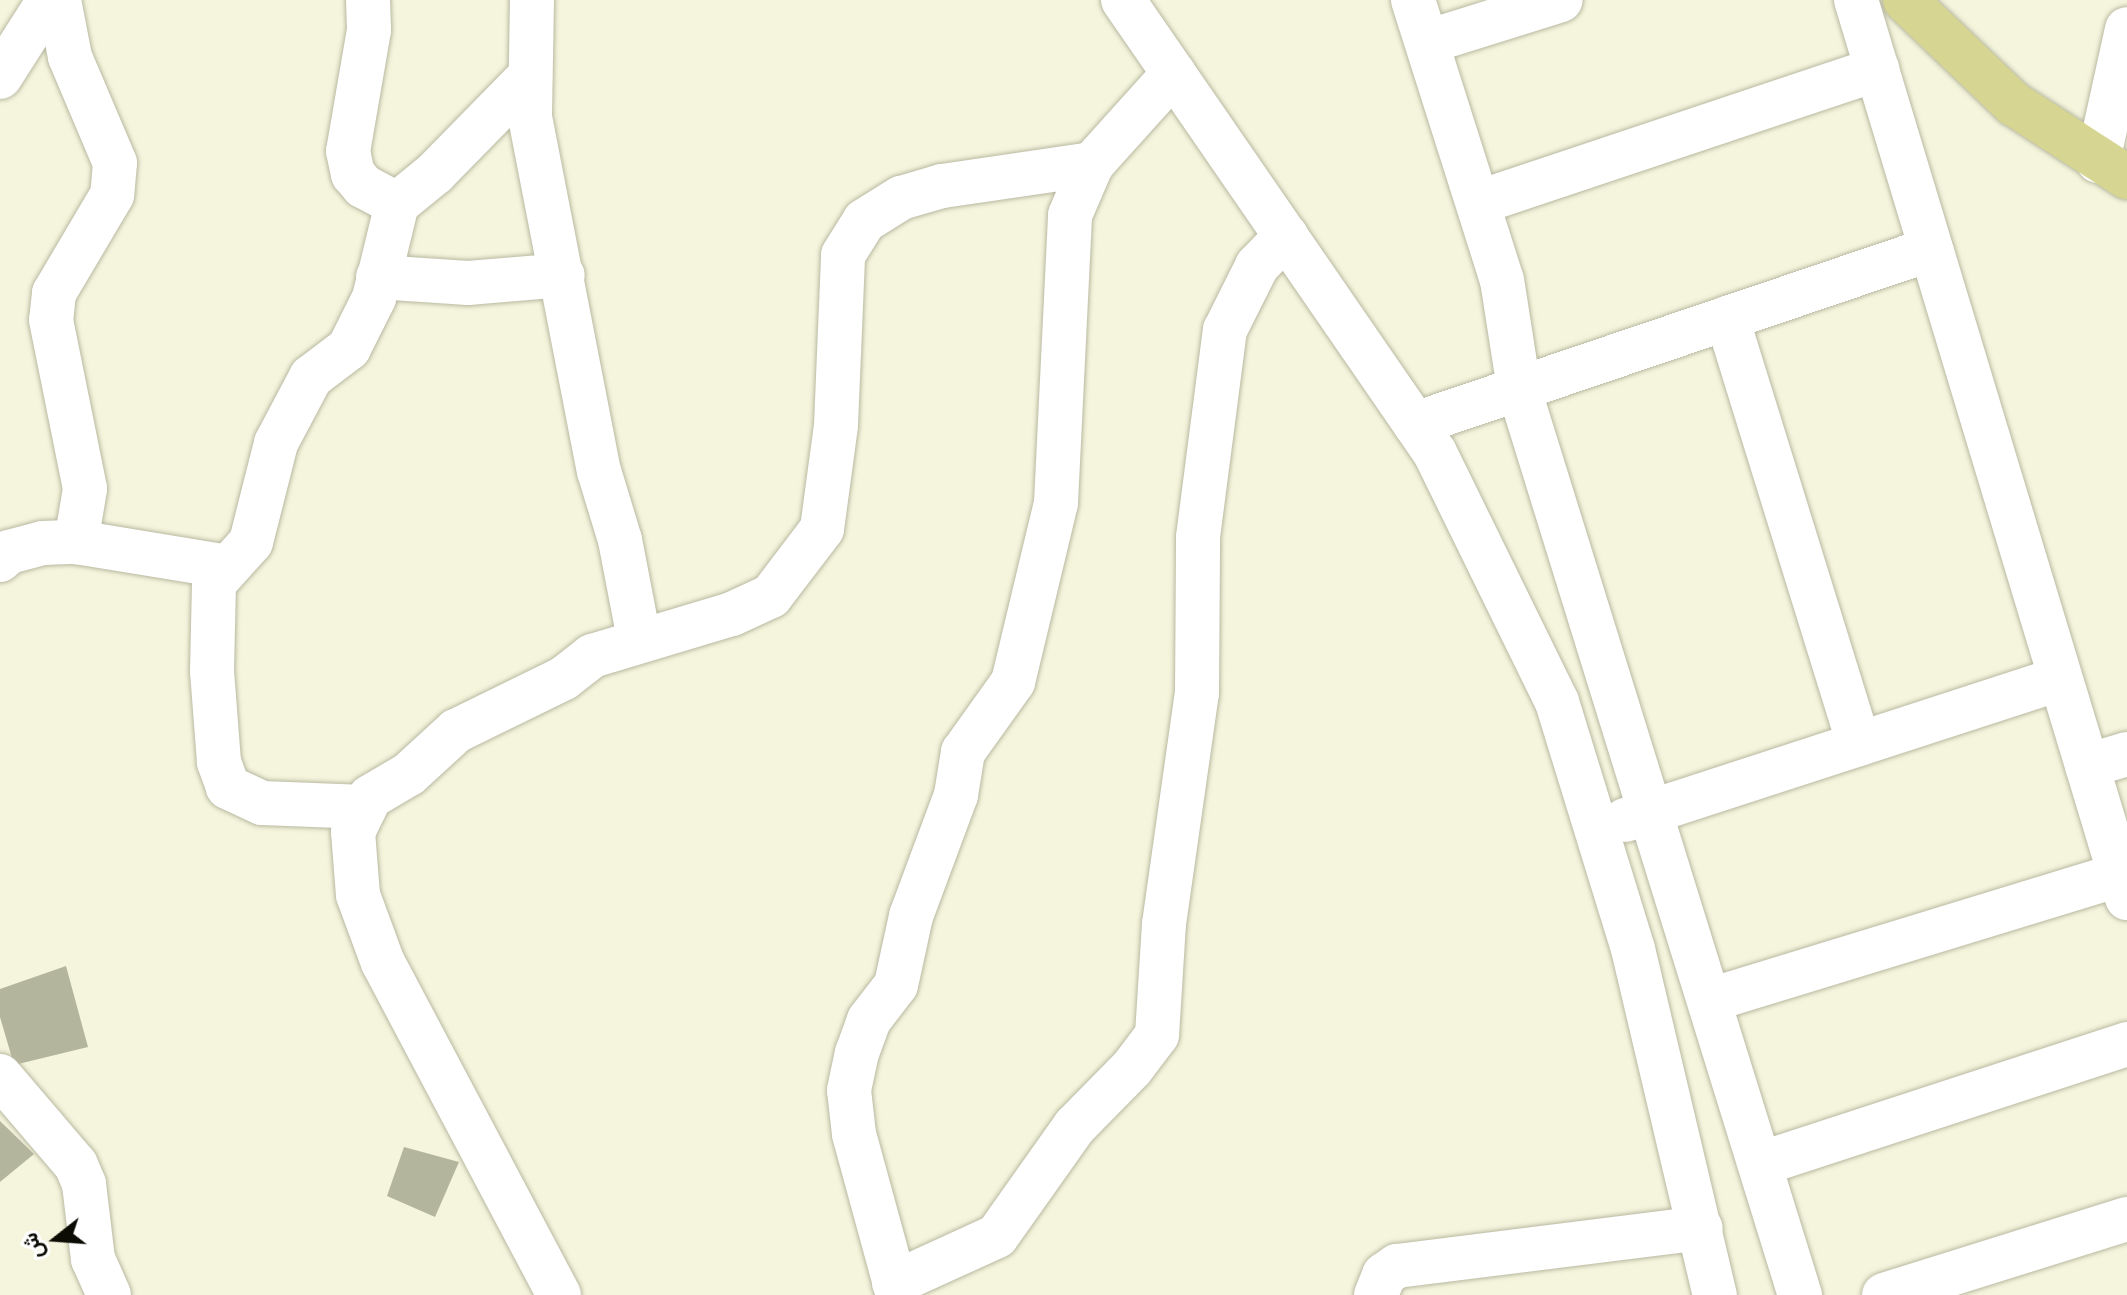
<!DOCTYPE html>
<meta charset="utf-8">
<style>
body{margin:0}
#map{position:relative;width:2127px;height:1295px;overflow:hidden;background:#f4f5dc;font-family:"Fira Sans",Vazirmatn,sans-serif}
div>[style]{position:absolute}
.building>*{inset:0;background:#b4b59d}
.roads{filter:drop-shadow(0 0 2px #b9b9a2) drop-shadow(0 0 2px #b9b9a2)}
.minor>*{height:44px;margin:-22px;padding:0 22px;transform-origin:22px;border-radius:22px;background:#fff}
.major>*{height:44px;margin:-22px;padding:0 22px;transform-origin:22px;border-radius:22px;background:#d6d592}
span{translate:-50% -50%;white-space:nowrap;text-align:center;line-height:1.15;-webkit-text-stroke:8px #fff;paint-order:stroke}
.north{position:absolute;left:16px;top:1199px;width:80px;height:80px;-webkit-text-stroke:6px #fff;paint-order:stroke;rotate:253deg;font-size:22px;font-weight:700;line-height:32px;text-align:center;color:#0c0c05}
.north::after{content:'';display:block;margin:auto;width:28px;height:36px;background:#0c0c05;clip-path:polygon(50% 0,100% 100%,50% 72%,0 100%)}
</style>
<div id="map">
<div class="building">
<div style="clip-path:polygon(66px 966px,88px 1047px,14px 1065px,0 1017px,0 989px)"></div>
<div style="clip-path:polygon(0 1121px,34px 1154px,0 1182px)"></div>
<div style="clip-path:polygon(404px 1147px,459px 1162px,435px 1217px,387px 1196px)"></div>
</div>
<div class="roads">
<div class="minor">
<div style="left:59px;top:0;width:58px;rotate:79.1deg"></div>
<div style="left:70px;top:57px;width:115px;rotate:67deg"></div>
<div style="left:115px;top:163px;width:32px;rotate:95deg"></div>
<div style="left:112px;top:195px;width:114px;rotate:120.6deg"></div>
<div style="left:54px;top:293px;width:27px;rotate:96deg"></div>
<div style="left:51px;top:320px;width:172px;rotate:78.6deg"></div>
<div style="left:85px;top:489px;width:54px;rotate:99.6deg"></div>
<div style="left:368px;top:0;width:30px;rotate:88deg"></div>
<div style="left:369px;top:30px;width:123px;rotate:99.8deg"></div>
<div style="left:348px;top:151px;width:24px;rotate:78deg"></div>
<div style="left:353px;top:174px;width:16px;rotate:50deg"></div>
<div style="left:363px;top:186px;width:38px;rotate:28deg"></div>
<div style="left:532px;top:0;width:117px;rotate:91deg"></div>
<div style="left:530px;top:117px;width:361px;rotate:79deg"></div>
<div style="left:599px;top:471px;width:72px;rotate:73.1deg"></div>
<div style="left:620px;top:540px;width:101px;rotate:79.1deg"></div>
<div style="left:1123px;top:0;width:550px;rotate:55.44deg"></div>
<div style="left:1435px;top:453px;width:277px;rotate:63.9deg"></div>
<div style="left:1557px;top:702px;width:258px;rotate:72.9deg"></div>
<div style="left:1633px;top:949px;width:356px;rotate:76.7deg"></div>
<div style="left:1413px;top:0;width:294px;rotate:72.4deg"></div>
<div style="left:1502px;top:280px;width:110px;rotate:81.1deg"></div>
<div style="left:1519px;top:389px;width:949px;rotate:72.77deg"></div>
<div style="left:1856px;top:0;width:938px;rotate:73.21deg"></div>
<div style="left:1427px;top:42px;width:140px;rotate:-17.4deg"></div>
<div style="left:0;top:77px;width:91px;rotate:-57.5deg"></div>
<div style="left:2098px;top:161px;width:135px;rotate:-77.6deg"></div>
<div style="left:1480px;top:202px;width:419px;rotate:-18.5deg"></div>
<div style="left:378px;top:277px;width:90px;rotate:3.8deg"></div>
<div style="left:468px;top:283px;width:95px;rotate:-4.8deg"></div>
<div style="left:1727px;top:318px;width:446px;rotate:72.8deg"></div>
<div style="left:1415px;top:424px;width:545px;rotate:-18.73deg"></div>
<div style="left:0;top:560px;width:12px;rotate:-42deg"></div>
<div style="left:9px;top:552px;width:35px;rotate:-15deg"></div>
<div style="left:43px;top:543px;width:33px;rotate:-2deg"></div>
<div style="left:76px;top:542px;width:154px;rotate:9.3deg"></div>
<div style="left:2087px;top:766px;width:42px;rotate:-16.7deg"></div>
<div style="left:365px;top:807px;width:103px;rotate:-177.8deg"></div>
<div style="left:262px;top:803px;width:38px;rotate:-155deg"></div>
<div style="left:228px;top:787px;width:27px;rotate:-110deg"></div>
<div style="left:219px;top:762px;width:91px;rotate:-94.4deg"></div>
<div style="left:212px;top:671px;width:88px;rotate:-88.7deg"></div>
<div style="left:214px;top:583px;width:55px;rotate:-47.9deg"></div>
<div style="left:251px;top:542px;width:102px;rotate:-75.8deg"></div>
<div style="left:276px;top:443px;width:75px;rotate:-62.1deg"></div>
<div style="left:311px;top:377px;width:48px;rotate:-37.3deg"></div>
<div style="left:349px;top:348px;width:56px;rotate:-63.4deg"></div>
<div style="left:374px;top:298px;width:97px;rotate:-76.3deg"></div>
<div style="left:397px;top:204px;width:49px;rotate:-39.2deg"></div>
<div style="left:435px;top:173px;width:136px;rotate:-45.6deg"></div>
<div style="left:1625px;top:820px;width:457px;rotate:-18deg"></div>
<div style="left:1710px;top:1000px;width:429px;rotate:-17deg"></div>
<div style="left:0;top:1076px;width:117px;rotate:49.5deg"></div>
<div style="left:76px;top:1165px;width:21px;rotate:67deg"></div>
<div style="left:84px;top:1184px;width:76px;rotate:83.2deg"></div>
<div style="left:93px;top:1259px;width:39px;rotate:66deg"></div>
<div style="left:1760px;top:1164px;width:386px;rotate:-18.1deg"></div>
<div style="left:894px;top:1283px;width:113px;rotate:-24.5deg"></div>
<div style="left:997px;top:1236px;width:135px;rotate:-54.7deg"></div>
<div style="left:1075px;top:1126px;width:81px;rotate:-45.5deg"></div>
<div style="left:1132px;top:1068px;width:41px;rotate:-52.9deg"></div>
<div style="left:1157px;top:1035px;width:111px;rotate:-86.4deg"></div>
<div style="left:1164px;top:924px;width:233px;rotate:-81.9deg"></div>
<div style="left:1197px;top:693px;width:156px;rotate:-89.6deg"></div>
<div style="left:1198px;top:537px;width:209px;rotate:-82.6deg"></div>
<div style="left:1225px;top:330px;width:72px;rotate:-63.4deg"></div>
<div style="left:1257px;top:266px;width:42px;rotate:-46deg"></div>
<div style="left:559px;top:1295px;width:376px;rotate:-117.9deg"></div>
<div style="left:383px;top:963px;width:72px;rotate:-110.2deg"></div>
<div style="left:358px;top:895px;width:63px;rotate:-94.5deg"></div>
<div style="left:353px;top:832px;width:28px;rotate:-64deg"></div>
<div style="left:365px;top:807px;width:11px;rotate:-63deg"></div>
<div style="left:370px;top:797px;width:45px;rotate:-30.5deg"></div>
<div style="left:409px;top:774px;width:64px;rotate:-42.5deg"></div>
<div style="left:456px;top:731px;width:120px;rotate:-26.1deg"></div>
<div style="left:564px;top:678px;width:36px;rotate:-38deg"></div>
<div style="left:592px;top:656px;width:146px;rotate:-16.7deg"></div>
<div style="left:732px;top:614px;width:43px;rotate:-24.8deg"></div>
<div style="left:771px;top:596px;width:84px;rotate:-52.7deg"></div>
<div style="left:822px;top:529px;width:105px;rotate:-82.3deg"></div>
<div style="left:836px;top:425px;width:170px;rotate:-87.6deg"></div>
<div style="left:843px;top:255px;width:40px;rotate:-58deg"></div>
<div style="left:864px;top:221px;width:44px;rotate:-31.9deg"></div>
<div style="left:901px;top:198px;width:43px;rotate:-16.3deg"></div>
<div style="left:942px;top:186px;width:152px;rotate:-8.3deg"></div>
<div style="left:898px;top:1295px;width:167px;rotate:-105.3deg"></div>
<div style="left:854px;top:1134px;width:44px;rotate:-96.5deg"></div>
<div style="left:849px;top:1090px;width:38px;rotate:-78deg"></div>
<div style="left:857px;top:1053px;width:35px;rotate:-70deg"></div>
<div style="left:869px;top:1020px;width:44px;rotate:-52.4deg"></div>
<div style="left:896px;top:985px;width:71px;rotate:-77.7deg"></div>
<div style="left:911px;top:916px;width:129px;rotate:-69.6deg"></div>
<div style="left:956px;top:795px;width:44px;rotate:-80.8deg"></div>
<div style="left:963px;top:752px;width:86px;rotate:-54.5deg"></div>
<div style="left:1013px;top:682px;width:184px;rotate:-76.5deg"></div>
<div style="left:1056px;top:503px;width:288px;rotate:-87.2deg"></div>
<div style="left:1070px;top:215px;width:56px;rotate:-66.7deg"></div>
<div style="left:1092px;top:164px;width:122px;rotate:-48deg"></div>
<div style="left:1376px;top:1295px;width:22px;rotate:-68deg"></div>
<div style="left:1384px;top:1275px;width:16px;rotate:-35deg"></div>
<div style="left:1397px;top:1266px;width:306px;rotate:-7.1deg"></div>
<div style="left:1884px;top:1295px;width:255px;rotate:-17.4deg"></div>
</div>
<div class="major">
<div style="left:1905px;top:0;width:151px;rotate:43.7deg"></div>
<div style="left:2014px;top:104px;width:135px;rotate:32.9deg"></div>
</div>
</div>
<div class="north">ش</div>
</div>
